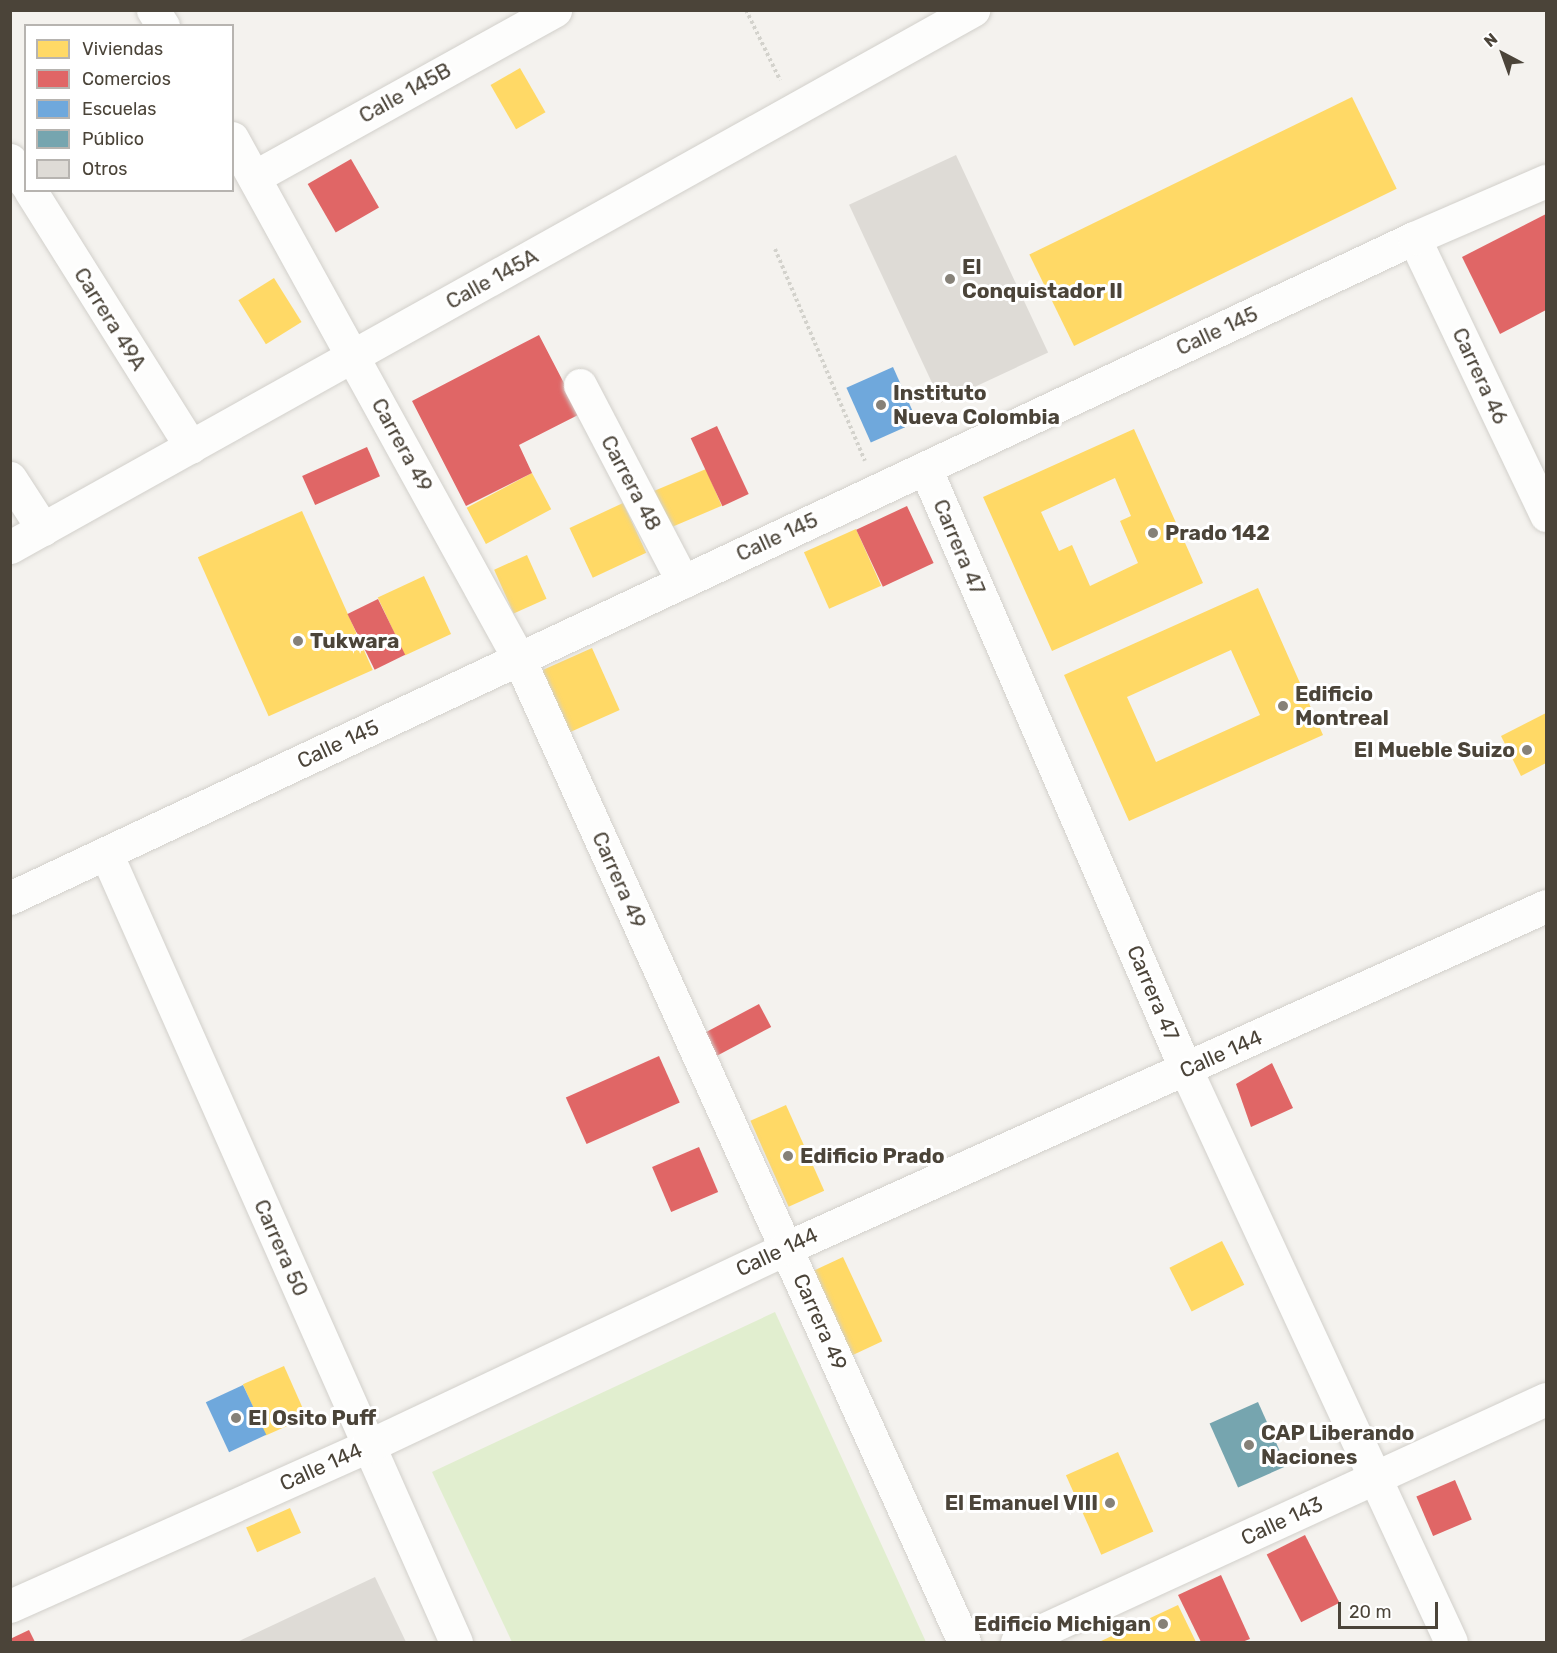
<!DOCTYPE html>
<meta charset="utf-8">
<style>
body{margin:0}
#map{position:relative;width:1557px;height:1653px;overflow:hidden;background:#f4f2ee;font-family:Rubik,sans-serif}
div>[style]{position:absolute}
.green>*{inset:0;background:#e1eecf}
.homes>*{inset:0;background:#ffd966;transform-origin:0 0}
.shops>*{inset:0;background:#e06666;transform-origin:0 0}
.schools>*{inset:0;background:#6fa8dc;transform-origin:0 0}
.public>*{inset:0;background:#76a5af;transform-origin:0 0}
.building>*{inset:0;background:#dedbd6;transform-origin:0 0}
.path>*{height:4px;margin-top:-2px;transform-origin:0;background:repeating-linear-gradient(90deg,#d3d2cc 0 3px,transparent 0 6px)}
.roads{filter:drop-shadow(0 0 2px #d2d0cb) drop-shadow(0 0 2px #d2d0cb)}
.minor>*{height:33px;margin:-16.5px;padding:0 16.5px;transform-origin:16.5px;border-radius:16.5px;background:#fdfdfc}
.dots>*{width:16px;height:16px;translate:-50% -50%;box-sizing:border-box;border:3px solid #fff;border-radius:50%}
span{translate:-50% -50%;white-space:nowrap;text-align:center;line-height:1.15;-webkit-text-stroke:6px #fff;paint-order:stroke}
.street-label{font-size:21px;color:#4b4439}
.poi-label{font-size:21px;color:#4b4439;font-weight:700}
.left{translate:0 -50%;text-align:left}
.right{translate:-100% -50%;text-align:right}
.frame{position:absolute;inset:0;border:12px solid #4b4439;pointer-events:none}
.legend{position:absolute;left:24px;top:24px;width:210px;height:168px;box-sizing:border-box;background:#fff;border:2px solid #b7b4b0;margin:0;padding:8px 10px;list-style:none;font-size:18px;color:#4b4439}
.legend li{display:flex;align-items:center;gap:12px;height:30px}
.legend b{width:30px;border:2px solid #b7b4b0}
.north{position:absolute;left:1473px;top:24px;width:60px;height:60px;-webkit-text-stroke:4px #fff;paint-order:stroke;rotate:319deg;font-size:16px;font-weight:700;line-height:24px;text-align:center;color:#4b4439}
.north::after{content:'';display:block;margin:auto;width:21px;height:27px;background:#4b4439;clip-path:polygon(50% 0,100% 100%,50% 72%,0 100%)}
.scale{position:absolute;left:1338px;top:1602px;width:100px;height:27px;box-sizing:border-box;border:3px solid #4b4439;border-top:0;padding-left:8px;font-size:18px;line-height:21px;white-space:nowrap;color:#4b4439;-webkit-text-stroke:4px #fff;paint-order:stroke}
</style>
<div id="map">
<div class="green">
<div style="clip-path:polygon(775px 1312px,926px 1642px,512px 1642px,432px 1472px)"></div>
</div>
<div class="homes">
<div style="left:520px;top:68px;width:51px;height:34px;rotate:60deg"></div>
<div style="left:1352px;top:97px;width:102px;height:359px;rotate:64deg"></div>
<div style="left:274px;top:278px;width:52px;height:42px;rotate:58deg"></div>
<div style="clip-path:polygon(evenodd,1134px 429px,1203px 583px,1052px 651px,983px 497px,1134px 429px,1115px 478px,1131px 516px,1120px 521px,1138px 563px,1090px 586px,1072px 545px,1059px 551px,1041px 512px,1115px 478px)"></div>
<div style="left:706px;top:469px;width:40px;height:61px;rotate:67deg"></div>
<div style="left:532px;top:473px;width:41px;height:74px;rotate:62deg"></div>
<div style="left:623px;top:503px;width:55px;height:59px;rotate:65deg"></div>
<div style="left:302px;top:511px;width:174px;height:114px;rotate:66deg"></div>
<div style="left:856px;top:529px;width:62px;height:57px;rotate:66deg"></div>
<div style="left:527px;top:555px;width:48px;height:36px;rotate:66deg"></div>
<div style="left:424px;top:576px;width:64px;height:51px;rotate:65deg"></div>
<div style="clip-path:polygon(evenodd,1258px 588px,1323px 735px,1129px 821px,1064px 675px,1258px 588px,1231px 650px,1260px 715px,1156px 762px,1127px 697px,1231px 650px)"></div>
<div style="left:592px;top:648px;width:68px;height:62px;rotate:66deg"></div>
<div style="clip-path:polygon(1546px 713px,1546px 763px,1521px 776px,1501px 736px)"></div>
<div style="left:786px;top:1105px;width:94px;height:39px;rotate:66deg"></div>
<div style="left:1222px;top:1241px;width:49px;height:59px;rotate:63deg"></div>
<div style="left:843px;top:1257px;width:93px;height:36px;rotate:65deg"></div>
<div style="left:284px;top:1366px;width:56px;height:45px;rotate:66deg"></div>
<div style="left:1118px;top:1452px;width:87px;height:57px;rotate:66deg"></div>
<div style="left:290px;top:1508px;width:27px;height:48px;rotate:66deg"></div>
<div style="clip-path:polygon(1178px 1605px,1196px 1642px,1099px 1642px)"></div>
</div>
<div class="shops">
<div style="left:351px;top:159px;width:56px;height:50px;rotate:60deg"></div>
<div style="clip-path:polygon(1546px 214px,1546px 310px,1500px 334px,1462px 257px)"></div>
<div style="clip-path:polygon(539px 335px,580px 414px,519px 445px,532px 473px,466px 506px,412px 401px)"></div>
<div style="left:717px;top:426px;width:75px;height:29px;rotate:65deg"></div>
<div style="left:367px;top:447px;width:32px;height:71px;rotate:66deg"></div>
<div style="left:907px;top:506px;width:63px;height:56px;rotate:65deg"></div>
<div style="left:378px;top:599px;width:62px;height:34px;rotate:64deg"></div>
<div style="left:759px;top:1004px;width:26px;height:64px;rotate:62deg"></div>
<div style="left:659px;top:1056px;width:51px;height:102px;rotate:66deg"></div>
<div style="clip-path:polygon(1272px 1063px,1293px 1108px,1251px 1127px,1236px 1084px)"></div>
<div style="left:699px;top:1147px;width:49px;height:51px;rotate:67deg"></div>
<div style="left:1455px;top:1480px;width:43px;height:42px;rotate:67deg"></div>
<div style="left:1305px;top:1535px;width:76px;height:43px;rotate:63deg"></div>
<div style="clip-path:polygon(1221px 1575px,1250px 1639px,1242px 1642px,1201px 1642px,1178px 1595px)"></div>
<div style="clip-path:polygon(29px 1630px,35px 1642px,10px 1642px,10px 1639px)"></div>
</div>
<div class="schools">
<div style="left:893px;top:367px;width:60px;height:51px;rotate:66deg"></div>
<div style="left:243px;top:1385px;width:55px;height:41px;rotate:65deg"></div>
</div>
<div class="public">
<div style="left:1258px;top:1402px;width:70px;height:53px;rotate:66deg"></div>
</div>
<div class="building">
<div style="left:956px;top:155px;width:218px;height:118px;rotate:65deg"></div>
<div style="clip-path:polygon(375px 1577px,406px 1642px,237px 1642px)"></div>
</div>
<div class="path">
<div style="left:746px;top:10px;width:78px;rotate:64.1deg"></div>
<div style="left:775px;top:249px;width:230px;rotate:67deg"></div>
</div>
<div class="roads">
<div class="minor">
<div style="left:153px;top:10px;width:19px;rotate:58deg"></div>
<div style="left:232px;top:138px;width:595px;rotate:61.15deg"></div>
<div style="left:519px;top:659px;width:1079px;rotate:65.64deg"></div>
<div style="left:10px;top:160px;width:29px;rotate:56deg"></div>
<div style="left:256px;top:176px;width:342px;rotate:-29deg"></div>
<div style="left:30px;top:190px;width:303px;rotate:57.9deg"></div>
<div style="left:1414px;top:238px;width:307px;rotate:64.5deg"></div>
<div style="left:580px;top:385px;width:222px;rotate:62.4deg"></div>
<div style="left:926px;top:470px;width:654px;rotate:66.57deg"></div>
<div style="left:1186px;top:1070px;width:630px;rotate:65.14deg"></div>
<div style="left:10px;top:478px;width:61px;rotate:57.1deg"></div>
<div style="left:10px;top:547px;width:1103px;rotate:-29.15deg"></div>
<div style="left:106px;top:853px;width:863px;rotate:66.08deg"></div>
<div style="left:10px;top:898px;width:1551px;rotate:-25.18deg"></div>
<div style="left:1414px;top:238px;width:144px;rotate:-23.4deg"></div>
<div style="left:10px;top:1606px;width:392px;rotate:-24.1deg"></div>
<div style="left:368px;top:1446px;width:463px;rotate:-25.3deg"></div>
<div style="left:786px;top:1248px;width:833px;rotate:-24.23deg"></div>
<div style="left:1017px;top:1642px;width:582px;rotate:-24.67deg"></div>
</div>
</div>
<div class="dots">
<div style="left:950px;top:279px;background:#868178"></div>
<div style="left:881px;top:405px;background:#868178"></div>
<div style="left:1153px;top:533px;background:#868178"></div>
<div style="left:298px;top:641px;background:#868178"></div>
<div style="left:1283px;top:706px;background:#868178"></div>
<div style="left:1527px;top:750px;background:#868178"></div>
<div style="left:788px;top:1156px;background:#868178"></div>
<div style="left:236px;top:1418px;background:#868178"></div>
<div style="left:1249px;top:1445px;background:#868178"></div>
<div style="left:1110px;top:1503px;background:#868178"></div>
<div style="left:1163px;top:1624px;background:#868178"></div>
</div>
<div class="street-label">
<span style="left:405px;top:93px;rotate:-29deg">Calle 145B</span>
<span style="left:492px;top:279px;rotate:-29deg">Calle 145A</span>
<span style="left:110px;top:319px;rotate:58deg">Carrera 49A</span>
<span style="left:1217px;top:331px;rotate:-25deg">Calle 145</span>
<span style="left:1480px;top:376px;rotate:65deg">Carrera 46</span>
<span style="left:402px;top:445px;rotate:61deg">Carrera 49</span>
<span style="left:631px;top:483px;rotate:62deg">Carrera 48</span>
<span style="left:777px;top:537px;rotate:-25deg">Calle 145</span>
<span style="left:959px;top:547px;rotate:67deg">Carrera 47</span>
<span style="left:338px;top:744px;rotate:-25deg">Calle 145</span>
<span style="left:619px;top:880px;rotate:66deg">Carrera 49</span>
<span style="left:1153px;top:993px;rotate:67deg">Carrera 47</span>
<span style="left:1221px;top:1054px;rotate:-24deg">Calle 144</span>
<span style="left:281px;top:1248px;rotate:66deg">Carrera 50</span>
<span style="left:777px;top:1252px;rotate:-25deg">Calle 144</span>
<span style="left:820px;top:1322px;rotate:66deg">Carrera 49</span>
<span style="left:321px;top:1467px;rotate:-24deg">Calle 144</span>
<span style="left:1282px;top:1521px;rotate:-25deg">Calle 143</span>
</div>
<div class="poi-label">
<span class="left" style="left:962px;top:279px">El<br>Conquistador II</span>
<span class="left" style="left:893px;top:405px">Instituto<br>Nueva Colombia</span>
<span class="left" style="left:1165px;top:533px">Prado 142</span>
<span class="left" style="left:310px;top:641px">Tukwara</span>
<span class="left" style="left:1295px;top:706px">Edificio<br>Montreal</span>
<span class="right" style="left:1515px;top:750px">El Mueble Suizo</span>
<span class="left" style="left:800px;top:1156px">Edificio Prado</span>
<span class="left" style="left:248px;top:1418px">El Osito Puff</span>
<span class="left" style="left:1261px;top:1445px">CAP Liberando<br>Naciones</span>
<span class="right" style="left:1098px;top:1503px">El Emanuel VIII</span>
<span class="right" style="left:1151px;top:1624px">Edificio Michigan</span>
</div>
<div class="frame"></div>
<ul class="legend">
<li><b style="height:16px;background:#ffd966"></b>Viviendas</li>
<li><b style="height:16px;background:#e06666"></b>Comercios</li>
<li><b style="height:16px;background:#6fa8dc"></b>Escuelas</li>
<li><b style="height:16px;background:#76a5af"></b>Público</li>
<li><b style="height:16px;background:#dedbd6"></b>Otros</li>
</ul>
<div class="north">N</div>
<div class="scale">20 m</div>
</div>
